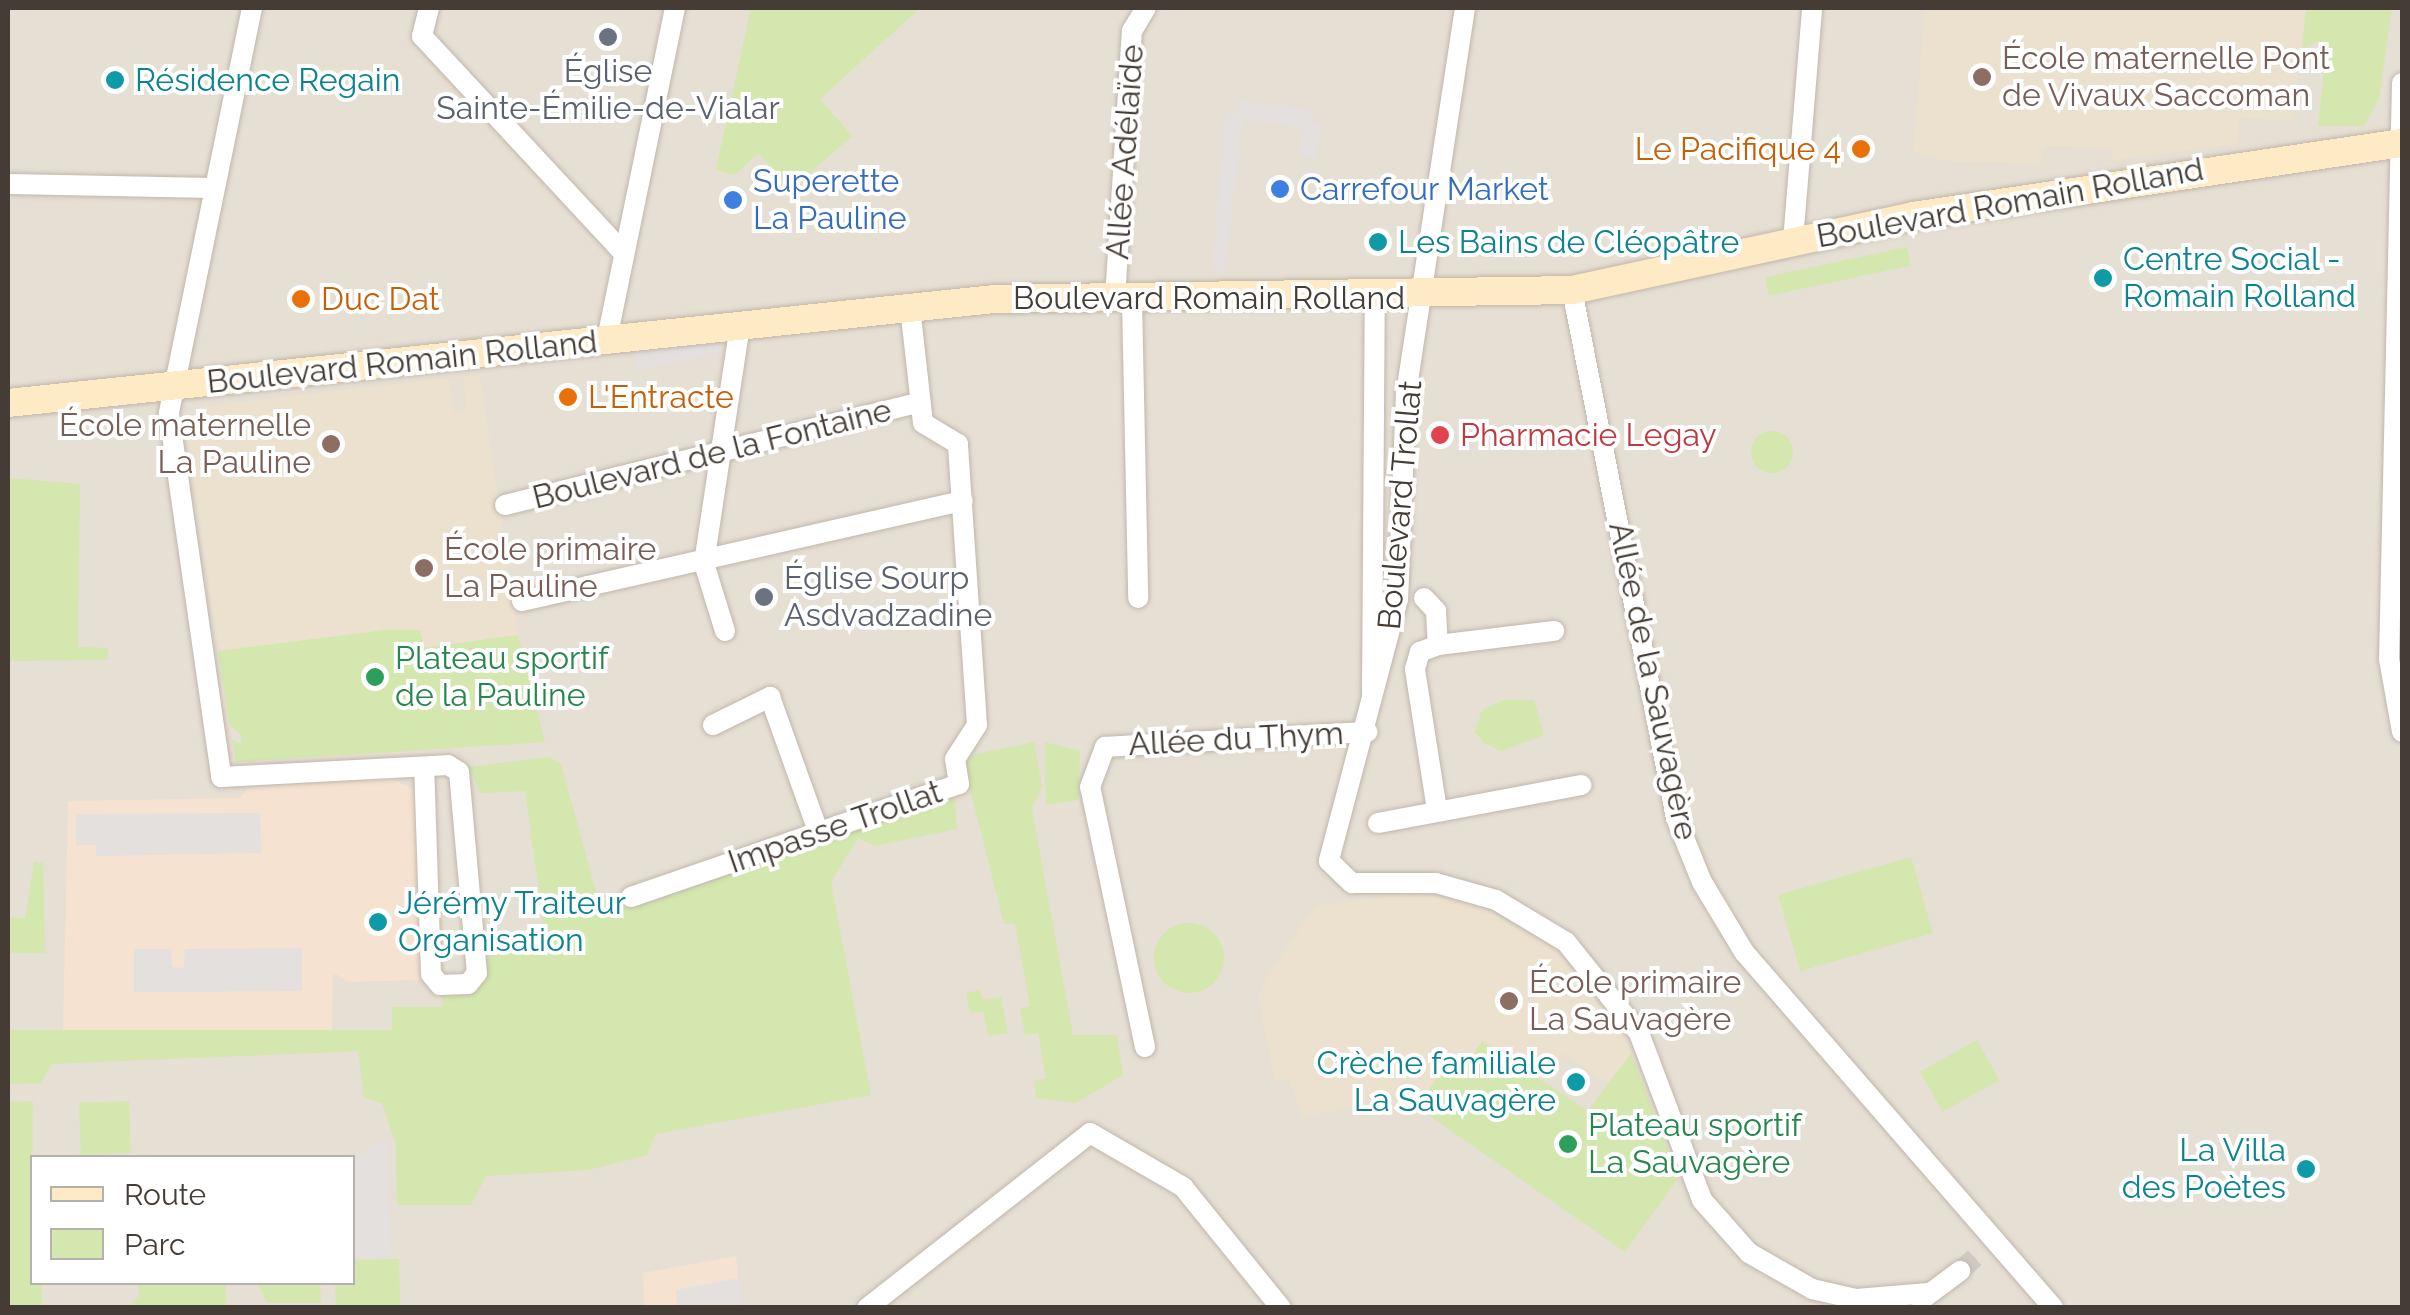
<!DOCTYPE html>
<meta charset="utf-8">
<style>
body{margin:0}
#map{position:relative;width:2410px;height:1315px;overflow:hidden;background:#f3ede5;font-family:Raleway,sans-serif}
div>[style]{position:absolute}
.residential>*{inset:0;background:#e6dfd3}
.commercial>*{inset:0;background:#f5e2d0}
.education>*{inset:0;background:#ece1cf}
.green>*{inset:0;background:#d3e7ae;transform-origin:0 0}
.round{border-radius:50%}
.parking>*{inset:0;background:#e3e0de}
.minor-tunnel>*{height:20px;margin-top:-10px;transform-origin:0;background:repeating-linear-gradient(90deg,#d0cac2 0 20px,transparent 0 30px)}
.roads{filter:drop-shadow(0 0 2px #c1b7ab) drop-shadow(0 0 2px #c1b7ab)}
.minor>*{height:20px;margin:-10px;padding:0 10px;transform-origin:10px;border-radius:10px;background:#fff}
.secondary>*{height:28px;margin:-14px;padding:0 14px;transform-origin:14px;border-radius:14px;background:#feeac4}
.dots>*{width:28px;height:28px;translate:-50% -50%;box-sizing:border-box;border:5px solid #fff;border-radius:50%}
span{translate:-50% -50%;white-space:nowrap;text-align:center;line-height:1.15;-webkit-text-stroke:8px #fff;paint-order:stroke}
.education-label{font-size:32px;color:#785e54}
.left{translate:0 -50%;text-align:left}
.right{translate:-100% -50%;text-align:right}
.worship-label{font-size:32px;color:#5b616d}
.culture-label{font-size:32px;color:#0d838f}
.food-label{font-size:32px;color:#c56008}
.street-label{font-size:32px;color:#453d35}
.shop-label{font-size:32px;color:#366cbe}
.health-label{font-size:32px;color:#be3a42}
.leisure-label{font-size:32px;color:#27864d}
.frame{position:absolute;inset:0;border:10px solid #453d35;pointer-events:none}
.legend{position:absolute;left:30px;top:1155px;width:325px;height:130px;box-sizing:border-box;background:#fff;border:2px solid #b5b1ae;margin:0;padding:12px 18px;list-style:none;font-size:30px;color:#453d35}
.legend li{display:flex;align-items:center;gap:20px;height:50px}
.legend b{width:50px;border:2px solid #b5b1ae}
</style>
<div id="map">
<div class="residential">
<div style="clip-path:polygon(evenodd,8px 8px,2402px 8px,2402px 1307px,8px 1307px,8px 8px,32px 1158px,352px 1158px,352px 1282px,32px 1282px,32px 1158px)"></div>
</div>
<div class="commercial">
<div style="clip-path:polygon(393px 778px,415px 791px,421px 980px,347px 982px,333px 972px,332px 1030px,63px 1030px,68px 801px,239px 798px,250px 787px)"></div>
<div style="clip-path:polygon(736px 1256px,741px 1307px,644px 1307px,643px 1273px)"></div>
</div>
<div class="education">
<div style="clip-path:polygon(1925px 8px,2306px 8px,2292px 120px,2239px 118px,2238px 144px,2112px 160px,2111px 148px,2043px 146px,2040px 164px,1942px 161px,1913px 151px)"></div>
<div style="clip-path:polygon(480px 374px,518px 635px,423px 648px,420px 630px,385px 630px,218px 651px,187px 439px,201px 407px,448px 378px,454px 412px,466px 411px,464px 376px)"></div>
<div style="clip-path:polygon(1415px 893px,1476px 905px,1556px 949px,1627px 1041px,1631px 1053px,1608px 1083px,1564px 1053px,1545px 1082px,1483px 1041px,1460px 1078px,1443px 1068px,1417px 1107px,1399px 1095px,1303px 1118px,1289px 1080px,1275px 1081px,1258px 996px,1267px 977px,1315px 906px)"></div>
</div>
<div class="green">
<div style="clip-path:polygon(751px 8px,920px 8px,820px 99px,852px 136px,792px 189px,758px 154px,734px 175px,716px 170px)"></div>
<div style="clip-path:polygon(2306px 8px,2392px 8px,2379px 99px,2364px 126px,2318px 126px,2326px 50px,2316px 41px,2302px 51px)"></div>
<div style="left:1907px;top:247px;width:19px;height:145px;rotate:78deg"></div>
<div class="round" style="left:1751px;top:431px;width:42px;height:42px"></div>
<div style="clip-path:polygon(8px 478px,80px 484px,78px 647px,108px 648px,108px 660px,8px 661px)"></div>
<div style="clip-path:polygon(385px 630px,420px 630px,424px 648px,518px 635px,545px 742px,236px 762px,232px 739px,241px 744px,241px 734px,230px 726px,218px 651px)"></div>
<div style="clip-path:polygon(1503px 700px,1534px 700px,1544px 735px,1501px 751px,1484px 743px,1475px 732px,1482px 710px)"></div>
<div style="clip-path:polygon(1034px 742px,1042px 787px,1032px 809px,1073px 1035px,1117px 1035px,1123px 1075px,1075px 1103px,1036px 1098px,1035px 1081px,1046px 1078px,1038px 1033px,1025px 1035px,1020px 1009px,1030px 1006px,1015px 924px,1004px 924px,962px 757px)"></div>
<div style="clip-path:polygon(1045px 742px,1080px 751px,1078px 800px,1046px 805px)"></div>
<div style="clip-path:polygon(549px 757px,561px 764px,599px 903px,954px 792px,957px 829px,875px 846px,858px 838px,831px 882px,871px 1095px,655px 1134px,647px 1155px,589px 1170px,486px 1176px,471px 1205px,397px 1205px,396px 1145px,382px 1103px,364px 1098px,358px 1051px,52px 1064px,41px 1083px,8px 1084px,8px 1030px,392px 1030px,392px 1007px,443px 1007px,443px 992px,470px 988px,483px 937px,544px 927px,525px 791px,480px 793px,469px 767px)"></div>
<div style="left:1911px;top:857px;width:79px;height:138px;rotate:74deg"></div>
<div style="clip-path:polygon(34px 862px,43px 863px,45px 953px,8px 953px,8px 917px,25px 919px)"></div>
<div class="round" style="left:1154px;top:923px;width:70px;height:70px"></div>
<div style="clip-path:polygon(980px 990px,983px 1000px,1001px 997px,1008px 1033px,988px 1036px,983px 1011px,970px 1013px,966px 993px)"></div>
<div style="left:1977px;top:1040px;width:46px;height:65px;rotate:61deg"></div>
<div style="clip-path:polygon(1482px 1041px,1588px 1111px,1631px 1053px,1678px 1178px,1625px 1252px,1417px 1107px,1444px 1068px,1460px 1077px)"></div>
<div style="clip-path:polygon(33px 1101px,32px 1282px,41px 1283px,42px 1307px,8px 1307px,8px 1102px)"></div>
<div style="left:129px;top:1101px;width:52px;height:50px;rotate:88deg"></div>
<div style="clip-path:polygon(399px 1259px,400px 1307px,336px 1307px,335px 1283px,352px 1282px,353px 1260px)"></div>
<div style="clip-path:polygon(128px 1283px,128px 1282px,242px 1283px,225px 1285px,227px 1308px,128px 1307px,139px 1296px,138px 1283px)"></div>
<div style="clip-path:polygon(257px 1283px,320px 1283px,321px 1303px,267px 1303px)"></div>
</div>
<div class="parking">
<div style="clip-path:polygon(1239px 100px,1311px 110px,1310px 121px,1321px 123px,1316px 159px,1300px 156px,1303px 127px,1243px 120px,1224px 274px,1212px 264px,1226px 114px,1237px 115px)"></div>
<div style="clip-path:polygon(716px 328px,720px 352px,637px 370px,633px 337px)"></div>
<div style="clip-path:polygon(260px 813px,261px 853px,96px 856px,96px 845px,76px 845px,76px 814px)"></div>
<div style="clip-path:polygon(302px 948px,302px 991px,134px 992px,134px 949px,171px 949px,172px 967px,184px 968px,185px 949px)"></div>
<div style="clip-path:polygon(388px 1138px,391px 1256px,353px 1258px,351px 1157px)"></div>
<div style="clip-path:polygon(739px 1278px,741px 1307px,677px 1307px,676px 1290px)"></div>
</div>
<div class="minor-tunnel">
<div style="left:1960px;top:1271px;width:24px;rotate:-42deg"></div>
</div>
<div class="roads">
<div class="minor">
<div style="left:252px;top:8px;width:414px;rotate:101.6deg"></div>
<div style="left:169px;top:414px;width:367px;rotate:81.8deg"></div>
<div style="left:221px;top:777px;width:227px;rotate:-3deg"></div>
<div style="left:448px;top:765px;width:13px;rotate:32deg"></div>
<div style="left:459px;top:772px;width:202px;rotate:84.9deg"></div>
<div style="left:477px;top:973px;width:14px;rotate:129deg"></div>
<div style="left:468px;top:984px;width:28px;rotate:178deg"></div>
<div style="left:440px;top:985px;width:14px;rotate:-129deg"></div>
<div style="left:431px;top:974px;width:207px;rotate:-91.9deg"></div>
<div style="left:429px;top:8px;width:29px;rotate:104deg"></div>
<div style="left:422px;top:36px;width:296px;rotate:47.1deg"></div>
<div style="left:1465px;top:8px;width:389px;rotate:98.7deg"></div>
<div style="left:1406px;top:393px;width:206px;rotate:92.2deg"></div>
<div style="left:1398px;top:599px;width:271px;rotate:104.8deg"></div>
<div style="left:1329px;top:861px;width:32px;rotate:44deg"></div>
<div style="left:1352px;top:883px;width:84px"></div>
<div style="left:1436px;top:883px;width:62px;rotate:15.8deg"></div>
<div style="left:1496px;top:900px;width:82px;rotate:31deg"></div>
<div style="left:1566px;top:942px;width:117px;rotate:51.3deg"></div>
<div style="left:1639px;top:1033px;width:178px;rotate:69.3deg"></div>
<div style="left:1702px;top:1200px;width:71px;rotate:48.4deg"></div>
<div style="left:1749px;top:1253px;width:73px;rotate:29.7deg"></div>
<div style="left:1812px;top:1289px;width:45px;rotate:12.8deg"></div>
<div style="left:1856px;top:1299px;width:73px;rotate:-4.7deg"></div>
<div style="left:2402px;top:83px;width:576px;rotate:91.29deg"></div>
<div style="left:2389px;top:659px;width:74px;rotate:79.9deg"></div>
<div style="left:8px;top:184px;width:206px;rotate:1.1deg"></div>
<div style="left:1793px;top:241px;width:234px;rotate:-85.3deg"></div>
<div style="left:1572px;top:290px;width:538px;rotate:78.86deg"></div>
<div style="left:1676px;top:818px;width:69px;rotate:67.9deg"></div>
<div style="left:1702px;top:882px;width:82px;rotate:59deg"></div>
<div style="left:1744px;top:952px;width:471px;rotate:49deg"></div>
<div style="left:1115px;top:299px;width:269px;rotate:-86.4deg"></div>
<div style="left:1132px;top:31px;width:27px;rotate:-59deg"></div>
<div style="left:1132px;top:300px;width:298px;rotate:88.8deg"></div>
<div style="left:607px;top:339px;width:338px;rotate:-78.4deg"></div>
<div style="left:505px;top:505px;width:425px;rotate:-13.9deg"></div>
<div style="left:1424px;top:598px;width:18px;rotate:47deg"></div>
<div style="left:1436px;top:611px;width:34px;rotate:87deg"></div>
<div style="left:1438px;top:645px;width:117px;rotate:-6.9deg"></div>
<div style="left:522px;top:601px;width:452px;rotate:-12.8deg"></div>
<div style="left:725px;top:631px;width:71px;rotate:-107.2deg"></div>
<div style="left:704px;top:563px;width:240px;rotate:-81.4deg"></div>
<div style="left:1372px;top:695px;width:397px;rotate:-89.6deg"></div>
<div style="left:713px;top:725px;width:64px;rotate:-26.2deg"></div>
<div style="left:770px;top:697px;width:142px;rotate:70.3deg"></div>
<div style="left:1437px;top:810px;width:143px;rotate:-98.9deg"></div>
<div style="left:1415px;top:669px;width:18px;rotate:-74deg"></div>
<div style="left:1420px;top:652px;width:19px;rotate:-21deg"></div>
<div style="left:1378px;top:823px;width:207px;rotate:-10.6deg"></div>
<div style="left:631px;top:897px;width:347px;rotate:-19deg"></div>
<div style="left:959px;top:784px;width:25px;rotate:-99deg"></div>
<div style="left:955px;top:759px;width:40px;rotate:-57.1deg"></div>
<div style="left:977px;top:725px;width:282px;rotate:-93.9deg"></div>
<div style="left:958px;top:444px;width:41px;rotate:-149deg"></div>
<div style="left:923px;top:423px;width:116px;rotate:-96.4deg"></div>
<div style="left:1145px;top:1047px;width:266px;rotate:-101.9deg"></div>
<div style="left:1090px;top:787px;width:43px;rotate:-69.4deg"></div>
<div style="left:1105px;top:747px;width:263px;rotate:-3.3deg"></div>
<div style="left:1921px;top:1300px;width:49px;rotate:-36.6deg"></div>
<div style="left:867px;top:1308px;width:283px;rotate:-38.1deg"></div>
<div style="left:1090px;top:1133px;width:108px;rotate:30.1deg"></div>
<div style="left:1183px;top:1187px;width:156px;rotate:51deg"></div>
</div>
<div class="secondary">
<div style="left:8px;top:403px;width:991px;rotate:-6.02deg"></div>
<div style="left:994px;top:299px;width:578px;rotate:-0.89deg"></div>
<div style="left:1572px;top:290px;width:349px;rotate:-12.2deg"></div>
<div style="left:1913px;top:216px;width:494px;rotate:-8.5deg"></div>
</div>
</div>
<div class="dots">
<div style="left:608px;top:37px;background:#6b7280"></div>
<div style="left:1982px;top:77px;background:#8d6e63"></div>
<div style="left:115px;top:80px;background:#0f9aa8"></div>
<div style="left:1861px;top:149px;background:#e8710a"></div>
<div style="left:1280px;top:189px;background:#3f7fe0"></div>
<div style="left:733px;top:200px;background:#3f7fe0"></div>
<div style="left:1378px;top:242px;background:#0f9aa8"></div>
<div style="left:2103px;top:278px;background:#0f9aa8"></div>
<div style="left:301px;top:299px;background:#e8710a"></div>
<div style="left:568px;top:397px;background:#e8710a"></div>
<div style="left:1440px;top:435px;background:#e0444e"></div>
<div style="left:331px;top:444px;background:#8d6e63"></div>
<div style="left:424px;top:568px;background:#8d6e63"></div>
<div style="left:764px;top:597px;background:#6b7280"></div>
<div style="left:375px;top:677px;background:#2e9e5b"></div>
<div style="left:378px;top:922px;background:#0f9aa8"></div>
<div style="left:1509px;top:1001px;background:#8d6e63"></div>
<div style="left:1576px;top:1082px;background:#0f9aa8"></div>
<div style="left:1568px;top:1144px;background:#2e9e5b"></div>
<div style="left:2306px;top:1169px;background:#0f9aa8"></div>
</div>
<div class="education-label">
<span class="left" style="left:2002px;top:77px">École maternelle Pont<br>de Vivaux Saccoman</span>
<span class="right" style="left:311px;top:444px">École maternelle<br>La Pauline</span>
<span class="left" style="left:444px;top:568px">École primaire<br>La Pauline</span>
<span class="left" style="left:1529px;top:1001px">École primaire<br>La Sauvagère</span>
</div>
<div class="worship-label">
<span style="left:608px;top:90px">Église<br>Sainte-Émilie-de-Vialar</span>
<span class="left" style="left:784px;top:597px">Église Sourp<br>Asdvadzadine</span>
</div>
<div class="culture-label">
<span class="left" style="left:135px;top:80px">Résidence Regain</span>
<span class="left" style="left:1398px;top:242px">Les Bains de Cléopâtre</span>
<span class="left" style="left:2123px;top:278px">Centre Social -<br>Romain Rolland</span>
<span class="left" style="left:398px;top:922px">Jérémy Traiteur<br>Organisation</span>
<span class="right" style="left:1556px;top:1082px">Crèche familiale<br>La Sauvagère</span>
<span class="right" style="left:2286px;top:1169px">La Villa<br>des Poètes</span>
</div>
<div class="food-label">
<span class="right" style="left:1841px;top:149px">Le Pacifique 4</span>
<span class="left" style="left:321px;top:299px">Duc Dat</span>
<span class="left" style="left:588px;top:397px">L'Entracte</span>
</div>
<div class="street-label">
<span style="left:1125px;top:152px;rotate:-86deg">Allée Adélaïde</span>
<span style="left:2010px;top:203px;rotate:-10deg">Boulevard Romain Rolland</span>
<span style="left:1209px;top:298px">Boulevard Romain Rolland</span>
<span style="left:402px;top:362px;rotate:-6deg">Boulevard Romain Rolland</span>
<span style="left:712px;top:454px;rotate:-14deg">Boulevard de la Fontaine</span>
<span style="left:1400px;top:505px;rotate:-85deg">Boulevard Trollat</span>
<span style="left:1653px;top:681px;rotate:78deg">Allée de la Sauvagère</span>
<span style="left:1236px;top:739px;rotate:-3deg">Allée du Thym</span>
<span style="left:835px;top:827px;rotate:-19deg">Impasse Trollat</span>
</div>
<div class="shop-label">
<span class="left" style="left:753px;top:200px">Superette<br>La Pauline</span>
<span class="left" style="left:1300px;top:189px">Carrefour Market</span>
</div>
<div class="health-label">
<span class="left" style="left:1460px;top:435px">Pharmacie Legay</span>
</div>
<div class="leisure-label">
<span class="left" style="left:395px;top:677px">Plateau sportif<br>de la Pauline</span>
<span class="left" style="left:1588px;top:1144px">Plateau sportif<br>La Sauvagère</span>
</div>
<div class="frame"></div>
<ul class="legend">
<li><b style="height:12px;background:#feeac4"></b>Route</li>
<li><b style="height:28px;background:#d3e7ae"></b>Parc</li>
</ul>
</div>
